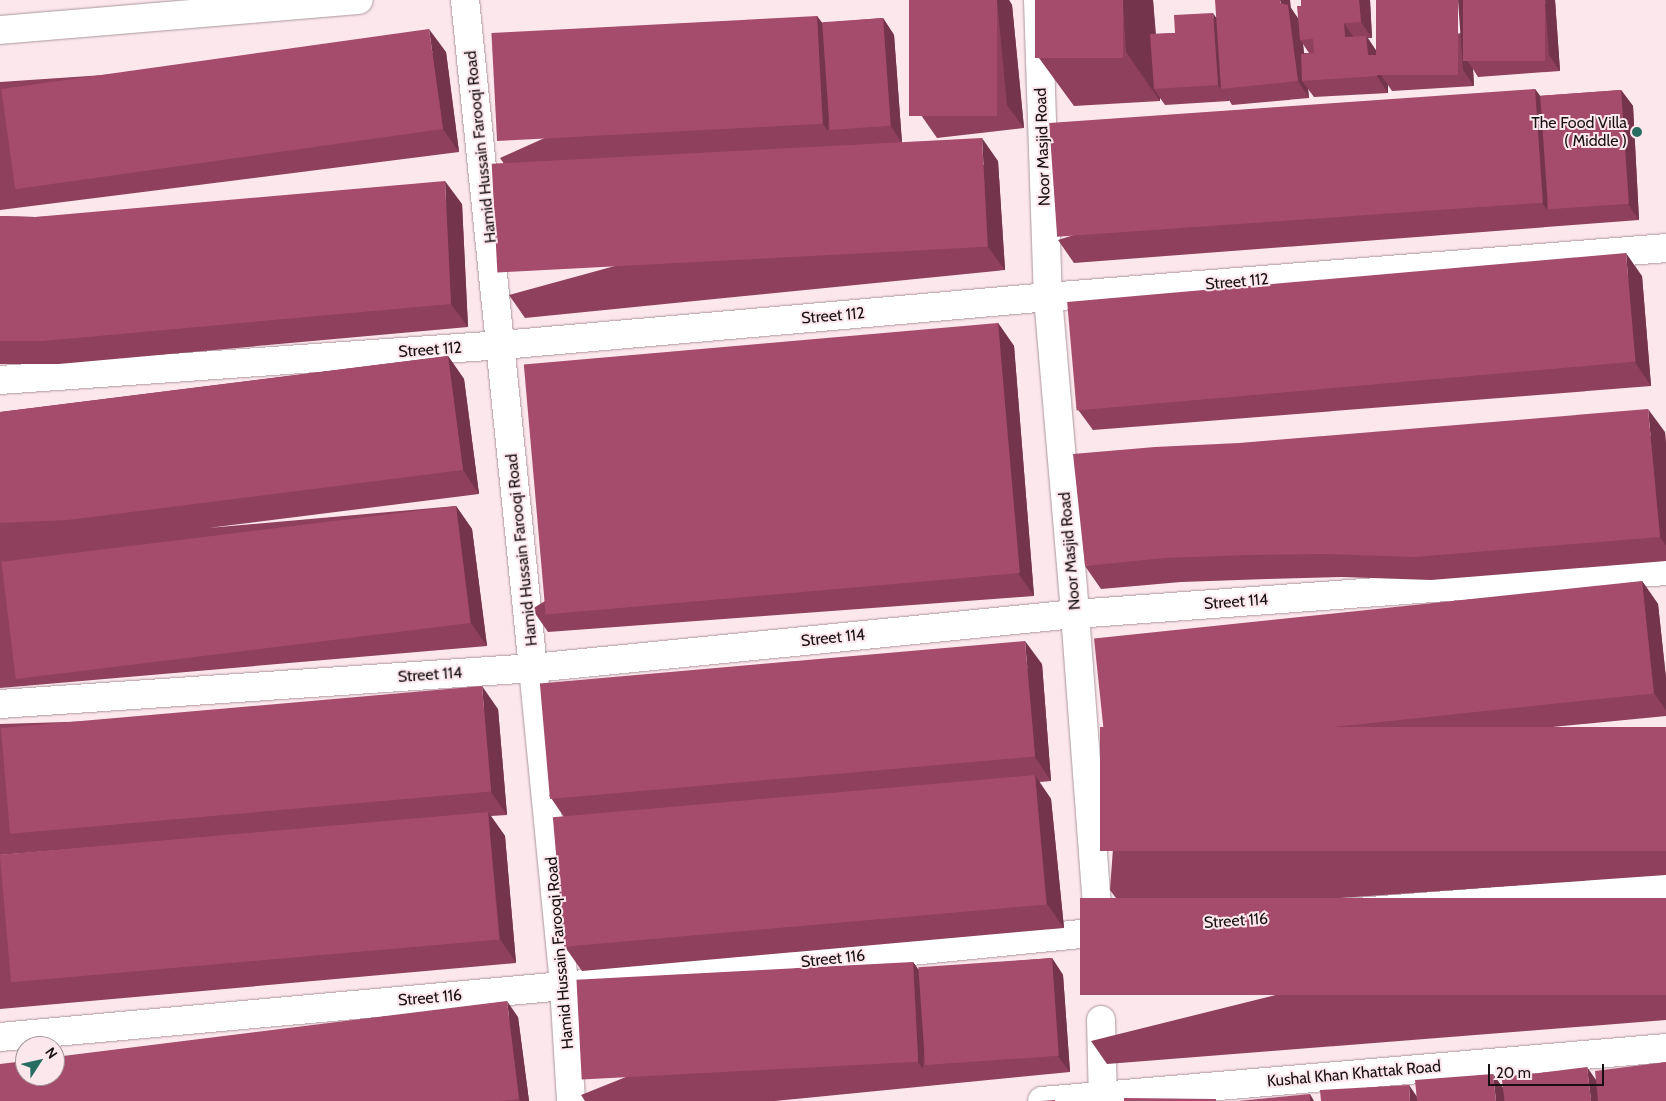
<!DOCTYPE html>
<style>
body{margin:0}
#map{position:relative;width:1666px;height:1101px;overflow:hidden;background:#fce7ed;font-family:Cabin,sans-serif}
div>[style]{position:absolute}
.roads{filter:drop-shadow(0 0 1px #ab979d) drop-shadow(0 0 1px #ab979d)}
.minor>*{height:28px;margin:-14px;padding:0 14px;transform-origin:14px;border-radius:14px;background:#fff}
.major>*{height:28px;margin:-14px;padding:0 14px;transform-origin:14px;border-radius:14px;background:#fff}
.wall>*{inset:0;background:#8e405c}
.shaded-wall>*{inset:0;background:#74344b}
.building>*{inset:0;background:#a54b6b;transform-origin:0 0}
.dots>*{width:14px;height:14px;translate:-50% -50%;box-sizing:border-box;border:2px solid #fce7ed;border-radius:50%}
span{translate:-50% -50%;white-space:nowrap;text-align:center;line-height:1.15;-webkit-text-stroke:4px #fce7ed;paint-order:stroke}
.poi-label{font-size:16px;color:#171012}
.right{translate:-100% -50%;text-align:right}
.street-label{font-size:16px;color:#171012}
.north{position:absolute;left:15px;top:1036px;width:50px;height:50px;box-sizing:border-box;background:#fce7ed;border:1px solid #a09195;border-radius:50%;rotate:55deg;font-size:14px;font-weight:700;line-height:20px;text-align:center;color:#171012}
.north::after{content:'';display:block;margin:auto;width:18px;height:22px;background:#276d61;clip-path:polygon(50% 0,100% 100%,50% 72%,0 100%)}
.scale{position:absolute;left:1488px;top:1064px;width:116px;height:22px;box-sizing:border-box;border:2px solid #171012;border-top:0;padding-left:6px;font-size:15px;line-height:18px;white-space:nowrap;color:#171012;-webkit-text-stroke:4px #fce7ed;paint-order:stroke}
</style>
<div id="map">
<div class="roads">
<div class="minor">
<div style="left:465px;top:0;width:671px;rotate:84.19deg"></div>
<div style="left:533px;top:668px;width:320px;rotate:84.4deg"></div>
<div style="left:564px;top:986px;width:115px;rotate:86.5deg"></div>
<div style="left:1038px;top:0;width:297px;rotate:88.1deg"></div>
<div style="left:1048px;top:297px;width:318px;rotate:85.1deg"></div>
<div style="left:1075px;top:614px;width:337px;rotate:85.7deg"></div>
<div style="left:0;top:380px;width:503px;rotate:-3.99deg"></div>
<div style="left:502px;top:345px;width:548px;rotate:-5.02deg"></div>
<div style="left:1048px;top:297px;width:620px;rotate:-4.53deg"></div>
<div style="left:0;top:704px;width:534px;rotate:-3.86deg"></div>
<div style="left:533px;top:668px;width:545px;rotate:-5.69deg"></div>
<div style="left:1075px;top:614px;width:593px;rotate:-4.16deg"></div>
<div style="left:1101px;top:1020px;width:81px;rotate:88.6deg"></div>
<div style="left:0;top:1037px;width:566px;rotate:-5.17deg"></div>
<div style="left:564px;top:986px;width:539px;rotate:-5.75deg"></div>
<div style="left:1100px;top:932px;width:568px;rotate:-4.45deg"></div>
<div style="left:1042px;top:1101px;width:626px;rotate:-4.85deg"></div>
</div>
<div class="major">
<div style="left:0;top:30px;width:360px;rotate:-4.8deg"></div>
</div>
</div>
<div class="wall">
<div style="clip-path:polygon(997px 0,1009px 0,1012px 5px,1024px 128px,937px 138px,921px 115px)"></div>
<div style="clip-path:polygon(evenodd,1035px 0,1153px 0,1156px 34px,1175px 33px,1216px 17px,1291px 8px,1298px 19px,1301px 6px,1370px 0,1372px 38px,1368px 38px,1377px 52px,1378px 58px,1380px 61px,1555px 0,1560px 71px,1478px 77px,1473px 69px,1474px 86px,1392px 91px,1388px 85px,1388px 93px,1314px 97px,1308px 89px,1309px 98px,1232px 105px,1229px 100px,1229px 101px,1165px 105px,1160px 98px,1160px 101px,1074px 106px,1039px 58px,1035px 0,1303px 44px,1309px 53px,1304px 53px,1303px 44px)"></div>
<div style="clip-path:polygon(817px 16px,822px 23px,883px 18px,894px 35px,902px 143px,839px 147px,516px 181px,500px 158px)"></div>
<div style="clip-path:polygon(446px 52px,459px 152px,0 210px,0 82px)"></div>
<div style="clip-path:polygon(1535px 89px,1540px 96px,1621px 90px,1633px 106px,1639px 220px,1074px 263px,1058px 240px)"></div>
<div style="clip-path:polygon(998px 161px,1005px 270px,525px 318px,509px 295px)"></div>
<div style="clip-path:polygon(462px 204px,468px 327px,59px 364px,0 364px,0 216px,35px 217px)"></div>
<div style="clip-path:polygon(1642px 276px,1651px 386px,1093px 430px,1076px 407px)"></div>
<div style="clip-path:polygon(998px 323px,1014px 346px,1034px 596px,548px 632px,532px 609px)"></div>
<div style="clip-path:polygon(448px 356px,464px 379px,479px 494px,208px 528px,456px 506px,472px 529px,487px 646px,0 688px,0 412px)"></div>
<div style="clip-path:polygon(1665px 432px,1666px 445px,1666px 561px,1431px 580px,1342px 577px,1267px 579px,1181px 582px,1101px 589px,1085px 566px)"></div>
<div style="clip-path:polygon(1642px 581px,1658px 604px,1666px 678px,1666px 716px,1199px 761px,1666px 727px,1666px 875px,1127px 913px,1110px 890px,1119px 766px,1104px 745px)"></div>
<div style="clip-path:polygon(1042px 664px,1051px 781px,1039px 782px,1051px 799px,1064px 928px,582px 971px,565px 947px,564px 817px,549px 795px)"></div>
<div style="clip-path:polygon(498px 709px,507px 815px,491px 816px,505px 836px,516px 963px,0 1009px,0 857px,145px 843px,0 855px,0 724px)"></div>
<div style="clip-path:polygon(1666px 898px,1666px 1020px,1107px 1064px,1091px 1041px)"></div>
<div style="clip-path:polygon(1052px 958px,1063px 975px,1070px 1072px,775px 1101px,585px 1101px,581px 1095px,913px 962px,918px 969px)"></div>
<div style="clip-path:polygon(518px 1017px,529px 1101px,0 1101px)"></div>
</div>
<div class="shaded-wall">
<div style="clip-path:polygon(997px 0,1009px 0,1012px 5px,1024px 128px,1007px 105px)"></div>
<div style="clip-path:polygon(1123px 0,1153px 0,1159px 89px,1154px 89px,1160px 98px,1160px 101px,1126px 52px)"></div>
<div style="clip-path:polygon(1280px 0,1290px 0,1291px 8px,1300px 21px,1300px 40px,1303px 44px,1307px 80px,1302px 81px,1308px 89px,1309px 98px,1298px 81px)"></div>
<div style="clip-path:polygon(1359px 0,1370px 0,1372px 38px,1361px 22px)"></div>
<div style="clip-path:polygon(1458px 0,1469px 0,1467px 61px,1473px 69px,1474px 86px,1463px 70px)"></div>
<div style="clip-path:polygon(1545px 0,1555px 0,1560px 71px,1549px 55px)"></div>
<div style="clip-path:polygon(1213px 13px,1224px 29px,1221px 89px,1229px 101px,1218px 85px)"></div>
<div style="clip-path:polygon(817px 16px,834px 39px,828px 131px,823px 124px)"></div>
<div style="clip-path:polygon(883px 18px,894px 35px,902px 143px,891px 126px)"></div>
<div style="clip-path:polygon(1344px 23px,1355px 39px,1345px 37px)"></div>
<div style="clip-path:polygon(429px 29px,446px 52px,459px 152px,443px 129px)"></div>
<div style="clip-path:polygon(1366px 36px,1377px 52px,1378px 58px,1387px 71px,1381px 75px,1388px 85px,1388px 93px,1377px 76px,1368px 55px)"></div>
<div style="clip-path:polygon(1535px 89px,1552px 112px,1547px 210px,1542px 203px)"></div>
<div style="clip-path:polygon(1621px 90px,1633px 106px,1639px 220px,1628px 204px)"></div>
<div style="clip-path:polygon(982px 138px,998px 161px,1005px 270px,988px 247px)"></div>
<div style="clip-path:polygon(445px 181px,462px 204px,468px 327px,451px 304px)"></div>
<div style="clip-path:polygon(1626px 253px,1642px 276px,1651px 386px,1635px 362px)"></div>
<div style="clip-path:polygon(998px 323px,1014px 346px,1034px 596px,1018px 573px)"></div>
<div style="clip-path:polygon(448px 356px,464px 379px,479px 494px,463px 470px)"></div>
<div style="clip-path:polygon(1648px 409px,1665px 432px,1666px 445px,1666px 545px,1660px 537px)"></div>
<div style="clip-path:polygon(456px 506px,472px 529px,487px 646px,471px 623px)"></div>
<div style="clip-path:polygon(1642px 581px,1658px 604px,1666px 678px,1666px 710px,1654px 693px)"></div>
<div style="clip-path:polygon(1025px 641px,1042px 664px,1051px 781px,1035px 757px)"></div>
<div style="clip-path:polygon(482px 686px,498px 709px,507px 815px,491px 792px)"></div>
<div style="clip-path:polygon(1035px 775px,1051px 799px,1064px 928px,1047px 904px)"></div>
<div style="clip-path:polygon(488px 812px,505px 836px,516px 963px,500px 939px)"></div>
<div style="clip-path:polygon(1052px 958px,1063px 975px,1070px 1072px,1058px 1056px)"></div>
<div style="clip-path:polygon(913px 962px,929px 985px,923px 1069px,918px 1062px)"></div>
<div style="clip-path:polygon(507px 1001px,518px 1017px,529px 1101px,521px 1101px,519px 1099px)"></div>
<div style="clip-path:polygon(1587px 1067px,1603px 1090px,1605px 1101px,1591px 1101px)"></div>
<div style="clip-path:polygon(1493px 1074px,1510px 1097px,1510px 1101px,1496px 1101px)"></div>
<div style="clip-path:polygon(1409px 1085px,1420px 1101px,1410px 1101px)"></div>
<div style="clip-path:polygon(1310px 1094px,1314px 1101px,1310px 1101px)"></div>
</div>
<div class="building">
<div style="left:909px;top:0;width:88px;height:116px"></div>
<div style="left:1035px;top:0;width:88px;height:58px"></div>
<div style="clip-path:polygon(1215px 0,1280px 0,1280px 3px,1288px 5px,1298px 81px,1221px 89px)"></div>
<div style="clip-path:polygon(1301px 0,1359px 0,1361px 22px,1344px 23px,1345px 37px,1366px 36px,1368px 55px,1376px 55px,1377px 76px,1302px 81px,1301px 54px,1314px 53px,1313px 39px,1300px 40px,1297px 6px,1301px 6px)"></div>
<div style="left:1376px;top:0;width:82px;height:75px"></div>
<div style="left:1463px;top:0;width:82px;height:61px"></div>
<div style="clip-path:polygon(1213px 13px,1218px 85px,1154px 89px,1150px 34px,1175px 33px,1174px 15px)"></div>
<div style="left:817px;top:16px;width:108px;height:326px;rotate:87deg"></div>
<div style="left:883px;top:18px;width:108px;height:61px;rotate:86deg"></div>
<div style="left:429px;top:29px;width:101px;height:432px;rotate:82deg"></div>
<div style="left:1535px;top:89px;width:114px;height:487px;rotate:86deg"></div>
<div style="left:1621px;top:90px;width:114px;height:81px;rotate:86deg"></div>
<div style="left:982px;top:138px;width:109px;height:491px;rotate:87deg"></div>
<div style="clip-path:polygon(445px 181px,451px 304px,43px 341px,0 341px,0 216px,35px 217px)"></div>
<div style="left:1626px;top:253px;width:109px;height:561px;rotate:85deg"></div>
<div style="left:998px;top:323px;width:251px;height:476px;rotate:85deg"></div>
<div style="clip-path:polygon(448px 356px,463px 470px,68px 520px,0 523px,0 412px)"></div>
<div style="clip-path:polygon(1648px 409px,1660px 537px,1414px 557px,1326px 554px,1250px 555px,1165px 558px,1085px 566px,1073px 454px,1155px 447px,1239px 443px)"></div>
<div style="left:456px;top:506px;width:118px;height:458px;rotate:83deg"></div>
<div style="left:1642px;top:581px;width:113px;height:551px;rotate:84deg"></div>
<div style="left:1025px;top:641px;width:116px;height:487px;rotate:85deg"></div>
<div style="left:482px;top:686px;width:106px;height:483px;rotate:85deg"></div>
<div style="left:1666px;top:727px;width:124px;height:566px;rotate:90deg"></div>
<div style="left:1035px;top:775px;width:130px;height:484px;rotate:85deg"></div>
<div style="left:488px;top:812px;width:128px;height:490px;rotate:85deg"></div>
<div style="left:1666px;top:898px;width:97px;height:586px;rotate:90deg"></div>
<div style="left:1052px;top:958px;width:98px;height:134px;rotate:86deg"></div>
<div style="left:913px;top:962px;width:100px;height:337px;rotate:87deg"></div>
<div style="clip-path:polygon(507px 1001px,519px 1099px,500px 1101px,0 1101px,0 1064px,25px 1061px,25px 1076px,55px 1076px,55px 1057px)"></div>
<div style="clip-path:polygon(1666px 1062px,1666px 1101px,1598px 1101px,1595px 1071px)"></div>
<div style="left:1587px;top:1067px;width:34px;height:86px;rotate:83deg"></div>
<div style="clip-path:polygon(1493px 1074px,1496px 1101px,1417px 1101px,1415px 1080px)"></div>
<div style="clip-path:polygon(1409px 1085px,1410px 1101px,1321px 1101px,1320px 1090px)"></div>
<div style="clip-path:polygon(1310px 1094px,1310px 1101px,1238px 1101px)"></div>
<div style="clip-path:polygon(1124px 1098px,1216px 1099px,1216px 1101px,1124px 1101px)"></div>
<div style="clip-path:polygon(1055px 1100px,1055px 1101px,1041px 1101px)"></div>
</div>
<div class="dots">
<div style="left:1637px;top:132px;background:#276d61"></div>
</div>
<div class="poi-label">
<span class="right" style="left:1627px;top:132px">The Food Villa<br>( Middle )</span>
</div>
<div class="street-label">
<span style="left:481px;top:147px;rotate:-96deg">Hamid Hussain Farooqi Road</span>
<span style="left:1043px;top:147px;rotate:-92deg">Noor Masjid Road</span>
<span style="left:1237px;top:282px;rotate:-5deg">Street 112</span>
<span style="left:833px;top:316px;rotate:-5deg">Street 112</span>
<span style="left:430px;top:350px;rotate:-4deg">Street 112</span>
<span style="left:522px;top:550px;rotate:-96deg">Hamid Hussain Farooqi Road</span>
<span style="left:1070px;top:551px;rotate:-95deg">Noor Masjid Road</span>
<span style="left:1236px;top:602px;rotate:-4deg">Street 114</span>
<span style="left:833px;top:638px;rotate:-6deg">Street 114</span>
<span style="left:430px;top:675px;rotate:-4deg">Street 114</span>
<span style="left:1236px;top:921px;rotate:-4deg">Street 116</span>
<span style="left:560px;top:953px;rotate:-95deg">Hamid Hussain Farooqi Road</span>
<span style="left:833px;top:959px;rotate:-6deg">Street 116</span>
<span style="left:430px;top:998px;rotate:-5deg">Street 116</span>
<span style="left:1354px;top:1074px;rotate:-5deg">Kushal Khan Khattak Road</span>
</div>
<div class="north">N</div>
<div class="scale">20 m</div>
</div>
